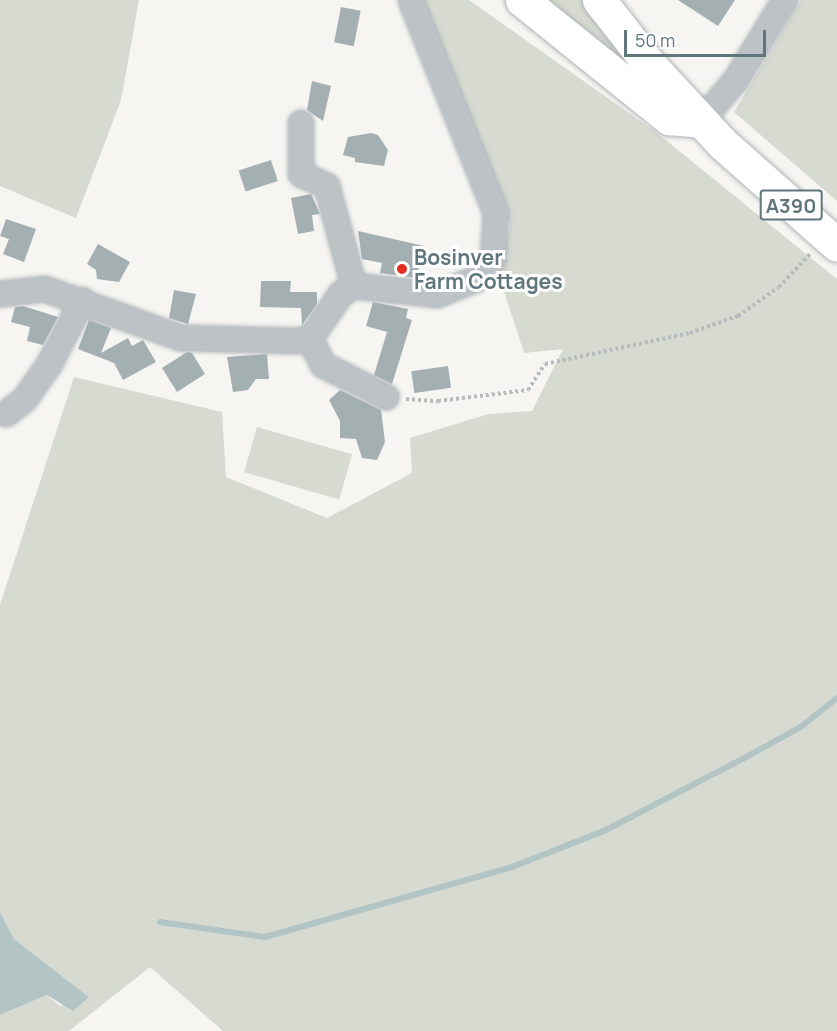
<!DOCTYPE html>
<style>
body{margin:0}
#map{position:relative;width:837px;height:1031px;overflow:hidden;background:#f6f5f2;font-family:Manrope,sans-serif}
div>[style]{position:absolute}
.green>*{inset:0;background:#d6dad1;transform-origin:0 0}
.water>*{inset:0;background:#b3c4c5}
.stream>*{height:6px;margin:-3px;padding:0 3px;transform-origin:3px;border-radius:3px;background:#b3c4c5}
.building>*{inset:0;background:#a3afb1;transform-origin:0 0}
.path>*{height:4px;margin-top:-2px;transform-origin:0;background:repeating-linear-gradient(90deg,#b6bbbd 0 3px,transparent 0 6px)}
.roads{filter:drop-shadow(0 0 2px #afb5b8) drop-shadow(0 0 2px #afb5b8)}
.minor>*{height:24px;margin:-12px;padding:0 12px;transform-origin:12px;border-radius:12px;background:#bcc2c5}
.highway>*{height:33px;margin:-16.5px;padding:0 16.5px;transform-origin:16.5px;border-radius:16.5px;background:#fff}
.dots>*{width:16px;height:16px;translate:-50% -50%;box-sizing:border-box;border:3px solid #fff;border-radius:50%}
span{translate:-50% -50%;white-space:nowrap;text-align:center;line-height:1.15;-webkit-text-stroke:6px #fff;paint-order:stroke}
.shield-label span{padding:2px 4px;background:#fff;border:2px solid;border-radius:4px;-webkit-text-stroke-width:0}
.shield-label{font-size:20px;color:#60767d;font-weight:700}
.poi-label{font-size:21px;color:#60767d;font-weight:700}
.left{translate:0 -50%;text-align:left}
.scale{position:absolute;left:624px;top:30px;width:142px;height:27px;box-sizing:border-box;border:3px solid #60767d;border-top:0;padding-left:8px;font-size:18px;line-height:21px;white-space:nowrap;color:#60767d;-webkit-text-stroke:4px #fff;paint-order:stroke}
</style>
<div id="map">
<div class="green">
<div style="clip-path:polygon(0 0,139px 0,121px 100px,76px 218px,0 186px)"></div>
<div style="clip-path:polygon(424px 0,469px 0,657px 133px,837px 279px,837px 1031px,223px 1031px,150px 967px,69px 1031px,0 1031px,0 1015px,47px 995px,60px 1006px,89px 997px,14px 939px,0 912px,0 605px,74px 377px,222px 412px,226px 477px,327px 518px,412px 473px,410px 438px,488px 414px,532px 411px,563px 349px,524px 353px,499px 276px,510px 225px,503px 201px)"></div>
<div style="clip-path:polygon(548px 0,582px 0,661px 98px)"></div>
<div style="clip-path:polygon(801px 0,837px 0,837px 201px,734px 112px)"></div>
<div style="left:257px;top:427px;width:99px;height:47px;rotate:16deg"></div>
</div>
<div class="water">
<div style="clip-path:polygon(0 912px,14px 939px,89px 997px,73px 1011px,47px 995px,0 1015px)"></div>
</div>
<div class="stream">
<div style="left:160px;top:922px;width:106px;rotate:8.1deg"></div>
<div style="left:265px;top:937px;width:257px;rotate:-15.8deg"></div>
<div style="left:512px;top:867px;width:99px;rotate:-21.4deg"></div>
<div style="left:604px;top:831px;width:165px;rotate:-27.5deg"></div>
<div style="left:750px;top:755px;width:60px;rotate:-29.1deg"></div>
<div style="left:802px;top:726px;width:45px;rotate:-38.7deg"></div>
</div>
<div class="building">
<div style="clip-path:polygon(678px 0,735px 0,718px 26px)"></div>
<div style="left:341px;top:7px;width:20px;height:36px;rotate:11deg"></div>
<div style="clip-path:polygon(312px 81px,331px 86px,323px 121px,307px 110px)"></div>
<div style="clip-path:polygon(371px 133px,378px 135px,388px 150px,384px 166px,355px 162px,355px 158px,343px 155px,348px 137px)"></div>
<div style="left:271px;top:160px;width:22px;height:34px;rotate:72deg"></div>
<div style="clip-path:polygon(311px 194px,320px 214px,312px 215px,314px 231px,298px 234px,291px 198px)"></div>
<div style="clip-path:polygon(6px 219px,36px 229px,24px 262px,3px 254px,9px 239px,0 236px)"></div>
<div style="clip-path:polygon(358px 231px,424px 246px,416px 278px,380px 273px,382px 263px,362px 259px)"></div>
<div style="clip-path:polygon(98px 244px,130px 262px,119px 282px,97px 279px,96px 270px,87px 264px)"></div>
<div style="clip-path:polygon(261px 281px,291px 281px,290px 292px,317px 292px,317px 304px,302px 325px,301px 308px,260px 307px)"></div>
<div style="clip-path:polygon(174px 290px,196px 294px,188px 324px,169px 318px)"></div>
<div style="clip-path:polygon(373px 302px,408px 309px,406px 318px,412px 320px,392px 384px,374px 375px,387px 332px,366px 326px)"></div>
<div style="clip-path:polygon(23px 306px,58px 317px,43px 345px,27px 341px,30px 327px,11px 322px,15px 307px)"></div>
<div style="clip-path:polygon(89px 320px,111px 328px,101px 353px,128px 338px,132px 346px,143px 340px,156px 362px,123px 380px,114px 363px,78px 349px)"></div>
<div style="clip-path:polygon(187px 352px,192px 353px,205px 374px,177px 392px,162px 368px)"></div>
<div style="clip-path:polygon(267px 354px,269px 379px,256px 379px,248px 390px,233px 392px,227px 357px)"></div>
<div style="left:448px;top:366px;width:22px;height:37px;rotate:82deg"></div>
<div style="clip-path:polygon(340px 390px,381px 410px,385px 442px,377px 460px,362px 458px,356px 439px,340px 438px,340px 421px,329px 400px)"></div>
</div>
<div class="path">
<div style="left:406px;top:399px;width:32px;rotate:4deg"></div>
<div style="left:438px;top:401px;width:91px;rotate:-7deg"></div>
<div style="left:528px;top:390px;width:31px;rotate:-57deg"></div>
<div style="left:545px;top:364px;width:148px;rotate:-12.1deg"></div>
<div style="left:690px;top:333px;width:51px;rotate:-19.5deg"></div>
<div style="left:738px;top:316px;width:50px;rotate:-35.3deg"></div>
<div style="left:779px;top:287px;width:45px;rotate:-46.8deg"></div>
</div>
<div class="roads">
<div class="minor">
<div style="left:701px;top:121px;width:54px;rotate:-49.5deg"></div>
<div style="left:736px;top:80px;width:94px;rotate:-58.5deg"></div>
<div style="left:301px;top:123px;width:51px;rotate:90deg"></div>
<div style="left:301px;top:174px;width:29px;rotate:25deg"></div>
<div style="left:327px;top:186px;width:104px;rotate:74.9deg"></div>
<div style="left:354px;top:286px;width:84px;rotate:6.1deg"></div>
<div style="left:438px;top:295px;width:41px;rotate:-22.8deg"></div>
<div style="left:476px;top:279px;width:25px;rotate:-48deg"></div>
<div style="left:493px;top:260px;width:47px;rotate:-86.3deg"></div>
<div style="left:496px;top:213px;width:229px;rotate:-111.8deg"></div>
<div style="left:0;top:294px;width:45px;rotate:-6.3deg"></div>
<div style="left:45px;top:289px;width:145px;rotate:19.8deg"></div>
<div style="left:181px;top:338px;width:115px;rotate:1.5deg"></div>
<div style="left:296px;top:341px;width:14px;rotate:-8deg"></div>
<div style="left:310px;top:339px;width:55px;rotate:-55.4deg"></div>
<div style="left:341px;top:294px;width:15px;rotate:-32deg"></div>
<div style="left:310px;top:339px;width:29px;rotate:63deg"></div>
<div style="left:323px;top:365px;width:71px;rotate:26.9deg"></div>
<div style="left:6px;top:414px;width:24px;rotate:-38deg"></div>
<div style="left:25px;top:399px;width:42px;rotate:-54.8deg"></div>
<div style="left:49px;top:365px;width:73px;rotate:-62.4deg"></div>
</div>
<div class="highway">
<div style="left:522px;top:0;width:189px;rotate:38.8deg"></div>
<div style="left:669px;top:118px;width:32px;rotate:5deg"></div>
<div style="left:599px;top:0;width:83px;rotate:51.9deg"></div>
<div style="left:650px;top:65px;width:108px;rotate:47.3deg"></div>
<div style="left:723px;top:144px;width:152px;rotate:41.5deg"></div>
</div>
</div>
<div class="dots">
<div style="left:402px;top:269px;background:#e32f24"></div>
</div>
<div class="shield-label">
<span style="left:791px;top:205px">A390</span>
</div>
<div class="poi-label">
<span class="left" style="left:414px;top:269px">Bosinver<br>Farm Cottages</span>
</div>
<div class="scale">50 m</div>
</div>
